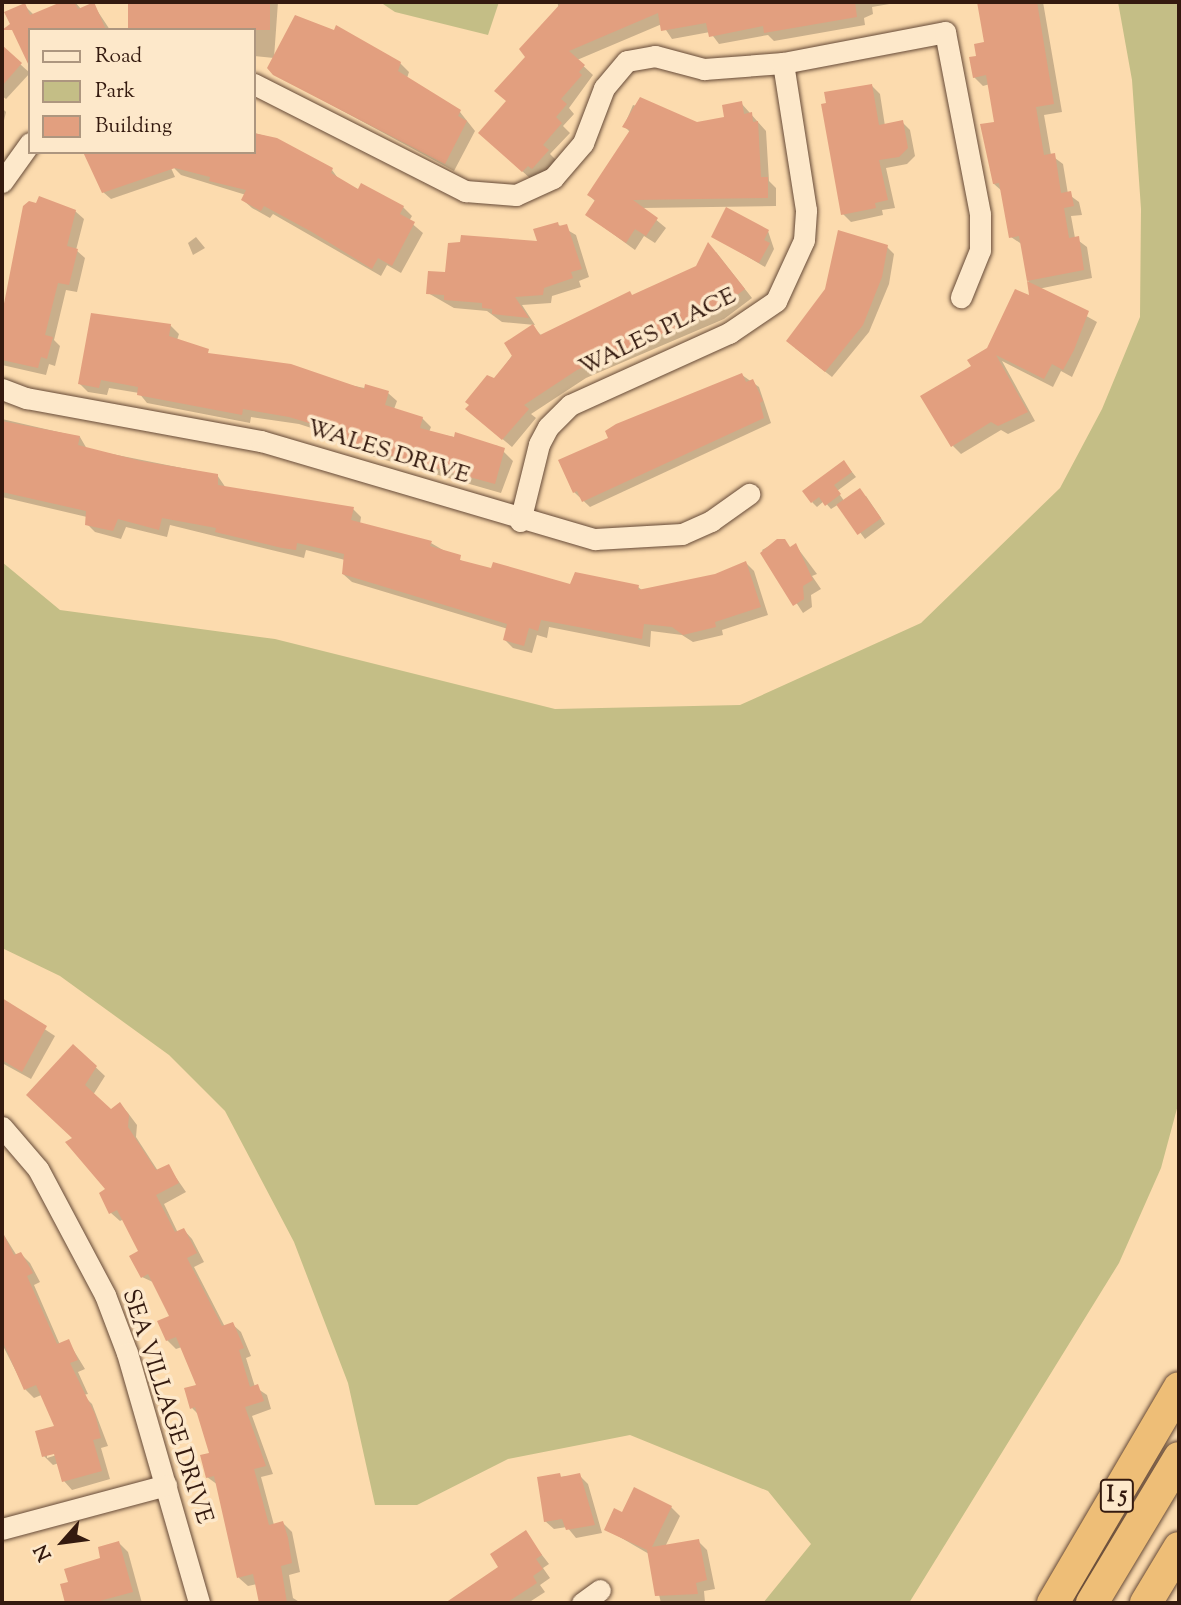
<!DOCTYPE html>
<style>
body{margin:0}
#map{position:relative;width:1181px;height:1605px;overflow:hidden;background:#fcdbae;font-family:"Sorts Mill Goudy",serif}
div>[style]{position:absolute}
.green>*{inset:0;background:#c4be86}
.shadow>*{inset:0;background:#0003}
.building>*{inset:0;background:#e29f7f;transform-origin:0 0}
.roads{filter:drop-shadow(0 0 2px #664a37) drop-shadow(0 0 2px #664a37)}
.minor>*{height:21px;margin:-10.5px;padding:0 10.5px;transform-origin:10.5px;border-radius:10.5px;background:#fde8ca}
.highway>*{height:32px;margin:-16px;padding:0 16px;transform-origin:16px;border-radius:16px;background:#eebe77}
span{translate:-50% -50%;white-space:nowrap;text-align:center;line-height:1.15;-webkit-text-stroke:7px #fde8ca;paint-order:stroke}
.shield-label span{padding:2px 5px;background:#fde8ca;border:2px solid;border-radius:5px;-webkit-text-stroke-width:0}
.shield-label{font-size:23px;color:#341a0f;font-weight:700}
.street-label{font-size:24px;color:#341a0f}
.frame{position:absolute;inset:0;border:4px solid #341a0f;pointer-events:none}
.legend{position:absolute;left:28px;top:28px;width:228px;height:126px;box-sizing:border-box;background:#fde8ca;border:2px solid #ad967f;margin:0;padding:9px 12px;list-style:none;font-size:21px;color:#341a0f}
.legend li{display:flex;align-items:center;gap:14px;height:35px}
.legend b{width:35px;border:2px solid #ad967f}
.north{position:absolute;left:28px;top:1507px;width:70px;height:70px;-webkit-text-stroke:5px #fde8ca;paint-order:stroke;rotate:242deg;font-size:19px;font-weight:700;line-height:28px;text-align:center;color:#341a0f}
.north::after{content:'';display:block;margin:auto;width:24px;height:32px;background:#341a0f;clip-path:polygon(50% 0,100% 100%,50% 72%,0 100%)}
</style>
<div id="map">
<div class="green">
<div style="clip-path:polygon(380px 2px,499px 2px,488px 35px,395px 12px)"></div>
<div style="clip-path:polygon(1118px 2px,1179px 2px,1179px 1101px,1161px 1168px,1119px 1263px,909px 1603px,763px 1603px,811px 1544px,768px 1491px,630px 1435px,508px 1459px,417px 1505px,375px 1505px,348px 1383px,294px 1242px,225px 1111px,169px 1055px,60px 976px,2px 948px,2px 562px,60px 610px,275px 639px,555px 709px,740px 705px,921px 623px,1060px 488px,1102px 409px,1140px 317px,1141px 209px,1132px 80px)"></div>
</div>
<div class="shadow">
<div style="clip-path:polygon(65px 2px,75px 2px,81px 9px,93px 4px,110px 30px,30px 30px,24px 5px,34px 15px)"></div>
<div style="clip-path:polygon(129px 2px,278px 2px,274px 58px,400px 63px,409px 72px,407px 78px,460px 112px,475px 131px,454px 171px,278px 76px,274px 58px,254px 56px,254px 30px,132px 30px)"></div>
<div style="clip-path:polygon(557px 2px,901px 2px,872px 7px,873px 14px,864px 18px,865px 25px,774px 41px,768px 35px,719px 44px,710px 32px,672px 39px,662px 24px,577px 60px,593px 75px,569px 108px,574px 114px,563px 126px,570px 133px,550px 154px,556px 160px,541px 177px,538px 173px,532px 180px,489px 141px,527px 57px,559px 8px)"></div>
<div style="clip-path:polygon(979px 2px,1043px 2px,1062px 112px,1044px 115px,1051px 155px,1063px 164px,1068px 194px,1079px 202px,1082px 215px,1071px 216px,1075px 238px,1087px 247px,1092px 278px,1038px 289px,1097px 322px,1072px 377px,1061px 371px,1053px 387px,1002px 361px,1035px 421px,1008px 434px,1001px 430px,961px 454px,953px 446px,973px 366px,1031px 299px,1023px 245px,1011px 237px,1003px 192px,994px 184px,996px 123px,990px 84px,983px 86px,974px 77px,986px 44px)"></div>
<div style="clip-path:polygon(2px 48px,30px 73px,6px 99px,2px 96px)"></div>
<div style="clip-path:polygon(872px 86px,880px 94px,885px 126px,902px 122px,910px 130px,915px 156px,907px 164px,886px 168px,895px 208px,882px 210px,883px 215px,851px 222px,843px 214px)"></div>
<div style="clip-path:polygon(741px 103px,766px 131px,769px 181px,776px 188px,776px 206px,642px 208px,666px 228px,655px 243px,644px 236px,635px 250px,587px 215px,596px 202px,589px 195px,630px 132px,624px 126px,633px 105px,697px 124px,725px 119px)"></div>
<div style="clip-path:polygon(2px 108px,6px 112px,2px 129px)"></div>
<div style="clip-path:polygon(254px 133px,273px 138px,332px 170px,340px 181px,359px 192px,362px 185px,403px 207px,412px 216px,409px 221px,423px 233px,401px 273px,387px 265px,381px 276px,273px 214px,270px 218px,252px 208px,243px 200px,246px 195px,181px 175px,173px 167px,254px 152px)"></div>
<div style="clip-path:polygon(164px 152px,175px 177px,111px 199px,103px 192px)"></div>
<div style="clip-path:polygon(75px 211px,84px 219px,76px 250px,85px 258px,77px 292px,66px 290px,54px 340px,60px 346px,55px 366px,49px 364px,46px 375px,2px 365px,2px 313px,14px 270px)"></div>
<div style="clip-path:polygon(557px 224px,576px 235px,589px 277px,579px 281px,581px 287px,552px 296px,551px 303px,522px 305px,535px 325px,502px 322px,487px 311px,454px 308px,428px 293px,447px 274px,539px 243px)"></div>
<div style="clip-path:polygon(768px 231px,774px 249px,765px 267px,713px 236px)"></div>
<div style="clip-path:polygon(196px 237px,205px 248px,193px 255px,188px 243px)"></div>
<div style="clip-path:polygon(887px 247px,894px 254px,889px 284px,869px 332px,832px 377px,795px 348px)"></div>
<div style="clip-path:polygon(716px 252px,752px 298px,724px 319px,586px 378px,531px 414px,536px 418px,512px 447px,476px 417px,494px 380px,533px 327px,542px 336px,697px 267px)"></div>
<div style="clip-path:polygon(170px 325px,179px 334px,177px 340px,213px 356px,388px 393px,397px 401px,394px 409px,422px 418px,431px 427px,429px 432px,498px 446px,513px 461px,501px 493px,361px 453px,342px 438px,299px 424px,251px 417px,250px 423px,147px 403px,139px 393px,109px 388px,107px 395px,88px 392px,79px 383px)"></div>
<div style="clip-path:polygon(742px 375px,759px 387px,771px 423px,590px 507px,574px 492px,617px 426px)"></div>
<div style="clip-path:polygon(2px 419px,80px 437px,87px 449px,217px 475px,226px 488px,353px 509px,361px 517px,360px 524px,431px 543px,467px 564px,571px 586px,638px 587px,643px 591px,715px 575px,746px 563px,754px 571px,768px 615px,722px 630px,723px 635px,693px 642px,682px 635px,651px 631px,650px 647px,549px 627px,547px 638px,537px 635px,532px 653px,513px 648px,505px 640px,508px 629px,352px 582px,343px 574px,345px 560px,306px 550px,304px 558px,292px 555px,170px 525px,167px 537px,126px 527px,121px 539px,95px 532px,87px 524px,87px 517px,2px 497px)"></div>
<div style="clip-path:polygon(848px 467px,856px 477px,837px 491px,845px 502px,866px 496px,885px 524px,865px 539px,839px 504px,831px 509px,824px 501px,817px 507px,812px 502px)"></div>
<div style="clip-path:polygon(778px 541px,792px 548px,796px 546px,817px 574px,812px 576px,821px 589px,811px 595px,812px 607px,803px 613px,762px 550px)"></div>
<div style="clip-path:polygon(2px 1001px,55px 1036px,31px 1079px,2px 1063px)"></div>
<div style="clip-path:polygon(73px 1046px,105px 1076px,93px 1095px,110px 1111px,120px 1104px,128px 1113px,137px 1125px,136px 1137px,158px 1171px,168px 1166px,186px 1192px,164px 1204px,178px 1233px,184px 1230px,192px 1239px,204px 1262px,194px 1267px,225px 1327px,232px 1324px,241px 1332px,251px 1356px,246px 1358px,255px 1387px,267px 1395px,271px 1409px,252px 1416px,273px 1474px,261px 1477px,274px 1525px,283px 1523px,292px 1532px,300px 1572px,289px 1575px,293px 1598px,301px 1603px,261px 1603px,257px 1584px,248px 1586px,239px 1578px,218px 1485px,207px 1477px,211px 1454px,200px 1416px,192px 1408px,198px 1386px,182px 1347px,176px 1349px,167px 1340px,172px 1317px,155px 1283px,142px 1277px,141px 1252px,124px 1219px,120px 1221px,111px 1213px,108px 1190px,74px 1138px)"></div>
<div style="clip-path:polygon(evenodd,2px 1232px,17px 1256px,21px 1254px,30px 1263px,40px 1282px,34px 1285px,60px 1345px,68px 1341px,85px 1369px,78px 1372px,88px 1394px,83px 1395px,92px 1404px,108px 1446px,101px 1448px,110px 1479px,72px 1490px,64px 1481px,59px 1463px,53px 1465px,44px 1456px,56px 1427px,44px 1394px,34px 1398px,25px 1389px,2px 1344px,2px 1232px,63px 1453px,47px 1458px,47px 1454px,63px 1453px)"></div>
<div style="clip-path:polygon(579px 1475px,588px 1484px,602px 1533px,576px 1538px,567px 1527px,554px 1529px,545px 1521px,539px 1479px)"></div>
<div style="clip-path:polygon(671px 1507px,680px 1516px,665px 1547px,698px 1541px,707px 1550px,715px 1589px,704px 1591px,705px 1602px,661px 1603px,649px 1554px,606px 1529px)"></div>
<div style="clip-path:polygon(525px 1533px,549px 1564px,543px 1568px,550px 1578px,540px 1585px,545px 1592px,528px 1603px,448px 1603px,500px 1568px)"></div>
<div style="clip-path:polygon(119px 1543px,128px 1552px,142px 1603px,68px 1603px,70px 1583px)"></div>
</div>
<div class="building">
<div style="clip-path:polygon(61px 2px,74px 2px,78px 9px,94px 2px,106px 30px,30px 30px,30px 68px,12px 30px,2px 30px,10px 24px,4px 12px,25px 3px,30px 15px)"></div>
<div style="left:128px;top:2px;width:142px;height:28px"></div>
<div style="clip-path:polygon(562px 2px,855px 2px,857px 17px,764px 33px,763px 26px,709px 37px,706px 23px,661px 31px,658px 13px,569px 51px,585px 65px,579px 72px,582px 75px,561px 99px,567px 104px,556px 117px,562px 123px,543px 145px,549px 150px,532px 169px,528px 166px,522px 172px,478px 133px,506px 101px,494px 91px,525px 57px,519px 49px)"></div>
<div style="clip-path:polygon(977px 2px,1037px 2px,1054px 104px,1036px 107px,1044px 155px,1055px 153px,1061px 193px,1071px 191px,1074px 206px,1064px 208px,1069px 238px,1079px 236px,1084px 270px,1027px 281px,1019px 236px,1009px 238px,999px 183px,993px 184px,980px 124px,994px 122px,986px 75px,973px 78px,969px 57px,976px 56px,974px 44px,984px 42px)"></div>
<div style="clip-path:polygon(295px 15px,334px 30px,336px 25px,401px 62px,398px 71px,461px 110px,458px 116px,467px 121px,445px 164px,273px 75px,267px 68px)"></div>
<div style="clip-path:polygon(2px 45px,22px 63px,2px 86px)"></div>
<div style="clip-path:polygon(872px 84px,879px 125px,903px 120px,908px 148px,899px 157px,879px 160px,888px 200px,875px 203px,876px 208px,841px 215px,821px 104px,826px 103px,824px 92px)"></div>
<div style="clip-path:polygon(640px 97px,697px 122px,724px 117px,722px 105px,742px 101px,744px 114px,752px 112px,753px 122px,758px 121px,761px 177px,768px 177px,768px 198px,633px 200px,658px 218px,646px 236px,635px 229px,626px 243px,585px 215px,595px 200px,587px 195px,630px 130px,622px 127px)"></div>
<div style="clip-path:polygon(254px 133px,277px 138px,333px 168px,331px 173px,358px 189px,361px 183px,404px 206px,400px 214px,415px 222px,392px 266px,378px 258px,372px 269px,312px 232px,264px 206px,261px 211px,241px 200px,246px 190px,209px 181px,210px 177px,175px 168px,102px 193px,83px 152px,254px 152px)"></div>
<div style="clip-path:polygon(39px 196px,76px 210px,67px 246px,78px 249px,69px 285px,58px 283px,45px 335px,53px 337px,47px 359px,41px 357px,38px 368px,2px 360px,2px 314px,23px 206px,29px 201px,36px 203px)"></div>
<div style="clip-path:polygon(726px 207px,769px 230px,764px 240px,770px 243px,759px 263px,711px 237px)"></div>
<div style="clip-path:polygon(558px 222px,559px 226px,567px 224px,582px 269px,571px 272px,573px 278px,544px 288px,543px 295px,515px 297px,529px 318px,492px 314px,492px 309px,482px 308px,482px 303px,444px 300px,444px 295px,426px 294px,428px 271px,445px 272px,448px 243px,460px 242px,461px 235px,537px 241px,533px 229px)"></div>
<div style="clip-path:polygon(838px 230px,888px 245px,882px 277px,863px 325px,825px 372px,786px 341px,825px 289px)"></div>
<div style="clip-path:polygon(708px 242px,745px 289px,716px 311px,577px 370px,524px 405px,529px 409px,502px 440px,465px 409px,469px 405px,465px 402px,487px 375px,494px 378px,512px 356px,504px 343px,533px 324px,540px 335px,630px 291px,632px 295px,696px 266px)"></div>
<div style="clip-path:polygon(1027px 281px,1089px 311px,1074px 350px,1063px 370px,1052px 364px,1044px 379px,996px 355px,1028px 412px,998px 426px,991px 422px,951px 447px,920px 396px,971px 366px,967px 360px,987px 348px,1015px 289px,1029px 295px)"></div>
<div style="clip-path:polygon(91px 313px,171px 324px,169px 336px,209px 349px,208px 353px,291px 364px,364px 389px,365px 384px,389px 391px,385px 405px,423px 417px,420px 428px,454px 437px,455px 432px,505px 448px,495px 484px,351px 445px,340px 440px,342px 433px,289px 417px,243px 409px,242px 415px,137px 395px,138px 387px,101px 380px,99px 388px,78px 384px)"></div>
<div style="clip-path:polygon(742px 373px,746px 382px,753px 379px,763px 401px,760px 403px,764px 418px,582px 502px,577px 491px,573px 493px,558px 460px,608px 438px,605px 431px,616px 424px)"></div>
<div style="clip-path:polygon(2px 421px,80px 436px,78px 445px,141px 461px,218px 474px,218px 485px,354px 507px,351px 520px,432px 541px,430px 546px,461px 555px,460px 560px,491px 568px,493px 562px,570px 584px,575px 572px,639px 585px,638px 590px,715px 574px,746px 561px,761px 607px,715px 622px,716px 627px,683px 635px,672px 627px,644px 624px,642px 639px,541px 620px,538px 631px,529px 628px,524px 646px,503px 640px,507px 624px,342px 574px,344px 554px,297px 543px,296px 550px,282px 548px,215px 532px,216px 528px,162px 518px,159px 530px,118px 519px,113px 531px,85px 525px,86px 511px,2px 492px)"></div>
<div style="clip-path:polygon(844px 460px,852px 472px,834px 485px,841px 494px,825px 506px,819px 497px,811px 503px,802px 491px)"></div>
<div style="left:860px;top:488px;width:37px;height:29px;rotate:55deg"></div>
<div style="clip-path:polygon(777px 539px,785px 539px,790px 547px,796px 543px,813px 580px,803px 586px,804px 599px,793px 606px,760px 553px)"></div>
<div style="clip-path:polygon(2px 998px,47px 1026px,22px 1072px,2px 1060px)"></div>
<div style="clip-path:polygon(73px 1044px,97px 1066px,85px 1085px,111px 1109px,120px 1102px,129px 1115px,128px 1127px,156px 1170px,169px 1164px,179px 1183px,156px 1195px,175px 1232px,184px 1228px,197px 1253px,187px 1258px,222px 1326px,233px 1322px,244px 1348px,239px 1350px,250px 1387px,258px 1384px,264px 1401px,245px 1407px,266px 1466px,254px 1469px,269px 1525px,283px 1521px,288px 1538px,292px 1563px,281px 1566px,287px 1603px,259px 1603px,253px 1574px,237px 1578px,214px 1476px,206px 1478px,200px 1455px,209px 1453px,195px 1407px,190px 1409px,184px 1388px,196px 1385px,176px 1337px,166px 1341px,157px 1321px,169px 1316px,148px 1274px,141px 1278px,129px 1256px,138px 1251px,117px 1210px,109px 1214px,99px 1193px,105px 1189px,65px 1142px,72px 1138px,26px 1095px)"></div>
<div style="clip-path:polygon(2px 1231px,14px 1255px,21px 1252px,33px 1273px,27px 1276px,57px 1344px,69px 1339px,78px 1360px,70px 1363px,95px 1414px,101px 1438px,93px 1440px,102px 1471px,62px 1482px,54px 1454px,42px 1457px,35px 1431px,54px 1426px,36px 1385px,24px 1390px,2px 1340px)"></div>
<div style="clip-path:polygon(560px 1473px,561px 1477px,580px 1473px,595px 1525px,566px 1530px,562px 1519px,544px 1522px,537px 1477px)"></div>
<div style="clip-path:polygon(634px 1487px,672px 1506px,652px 1547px,699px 1539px,707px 1580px,696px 1583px,698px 1594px,655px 1596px,647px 1550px,604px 1530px,614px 1508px,622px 1512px)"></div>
<div style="clip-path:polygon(526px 1530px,542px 1555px,536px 1559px,543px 1569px,533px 1576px,537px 1583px,506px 1603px,445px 1603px,498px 1567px,490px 1554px)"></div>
<div style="clip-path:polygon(119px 1541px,133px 1592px,92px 1603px,65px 1603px,60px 1584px,68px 1582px,64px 1569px,100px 1558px,98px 1547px)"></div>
</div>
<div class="roads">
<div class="minor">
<div style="left:254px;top:84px;width:237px;rotate:26.9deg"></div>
<div style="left:465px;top:191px;width:51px;rotate:4.5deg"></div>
<div style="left:516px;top:195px;width:41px;rotate:-24.7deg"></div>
<div style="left:553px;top:178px;width:46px;rotate:-49.4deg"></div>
<div style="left:583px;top:143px;width:59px;rotate:-69.1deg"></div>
<div style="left:604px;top:88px;width:35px;rotate:-50deg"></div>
<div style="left:627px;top:61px;width:28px;rotate:-10deg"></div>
<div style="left:655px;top:56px;width:51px;rotate:14.9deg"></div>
<div style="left:704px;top:69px;width:79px;rotate:-4.3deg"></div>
<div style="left:783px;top:63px;width:165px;rotate:-10.8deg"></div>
<div style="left:945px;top:32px;width:185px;rotate:79.1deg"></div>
<div style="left:980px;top:214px;width:36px;rotate:90deg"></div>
<div style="left:980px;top:250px;width:51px;rotate:112deg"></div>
<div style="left:2px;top:182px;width:48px;rotate:-54.3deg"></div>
<div style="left:2px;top:389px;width:26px;rotate:21deg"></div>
<div style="left:26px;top:398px;width:239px;rotate:10.4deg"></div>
<div style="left:261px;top:441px;width:348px;rotate:16.4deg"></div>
<div style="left:595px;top:539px;width:87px;rotate:-3.3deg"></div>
<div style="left:682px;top:534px;width:32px;rotate:-24deg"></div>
<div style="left:711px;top:521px;width:47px;rotate:-35.4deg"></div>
<div style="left:520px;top:521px;width:79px;rotate:-76.1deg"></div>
<div style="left:539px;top:444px;width:19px;rotate:-62deg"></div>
<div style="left:548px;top:427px;width:31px;rotate:-45deg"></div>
<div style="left:570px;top:405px;width:175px;rotate:-24.4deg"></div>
<div style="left:729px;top:333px;width:57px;rotate:-34.2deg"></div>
<div style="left:776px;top:301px;width:67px;rotate:-65.3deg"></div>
<div style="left:804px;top:240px;width:30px;rotate:-86deg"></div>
<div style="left:806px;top:210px;width:149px;rotate:-98.9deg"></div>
<div style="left:2px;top:1127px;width:55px;rotate:49.4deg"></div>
<div style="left:38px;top:1169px;width:143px;rotate:62deg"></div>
<div style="left:105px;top:1295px;width:62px;rotate:69.2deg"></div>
<div style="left:127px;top:1353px;width:260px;rotate:73.9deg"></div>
<div style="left:2px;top:1529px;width:170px;rotate:-15deg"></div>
<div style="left:582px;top:1603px;width:22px;rotate:-36deg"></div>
</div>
<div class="highway">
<div style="left:1053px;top:1603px;width:249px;rotate:-59.6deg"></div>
<div style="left:1092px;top:1603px;width:169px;rotate:-59deg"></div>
<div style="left:1146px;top:1603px;width:64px;rotate:-59deg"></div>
</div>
</div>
<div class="shield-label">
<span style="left:1117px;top:1496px">I 5</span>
</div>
<div class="street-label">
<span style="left:658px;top:333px;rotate:-26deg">WALES PLACE</span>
<span style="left:388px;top:453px;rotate:17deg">WALES DRIVE</span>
<span style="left:166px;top:1407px;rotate:72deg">SEA VILLAGE DRIVE</span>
</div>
<div class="frame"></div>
<ul class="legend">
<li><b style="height:9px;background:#fde8ca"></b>Road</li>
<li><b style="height:19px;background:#c4be86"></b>Park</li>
<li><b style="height:19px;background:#e29f7f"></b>Building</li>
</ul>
<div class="north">N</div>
</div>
